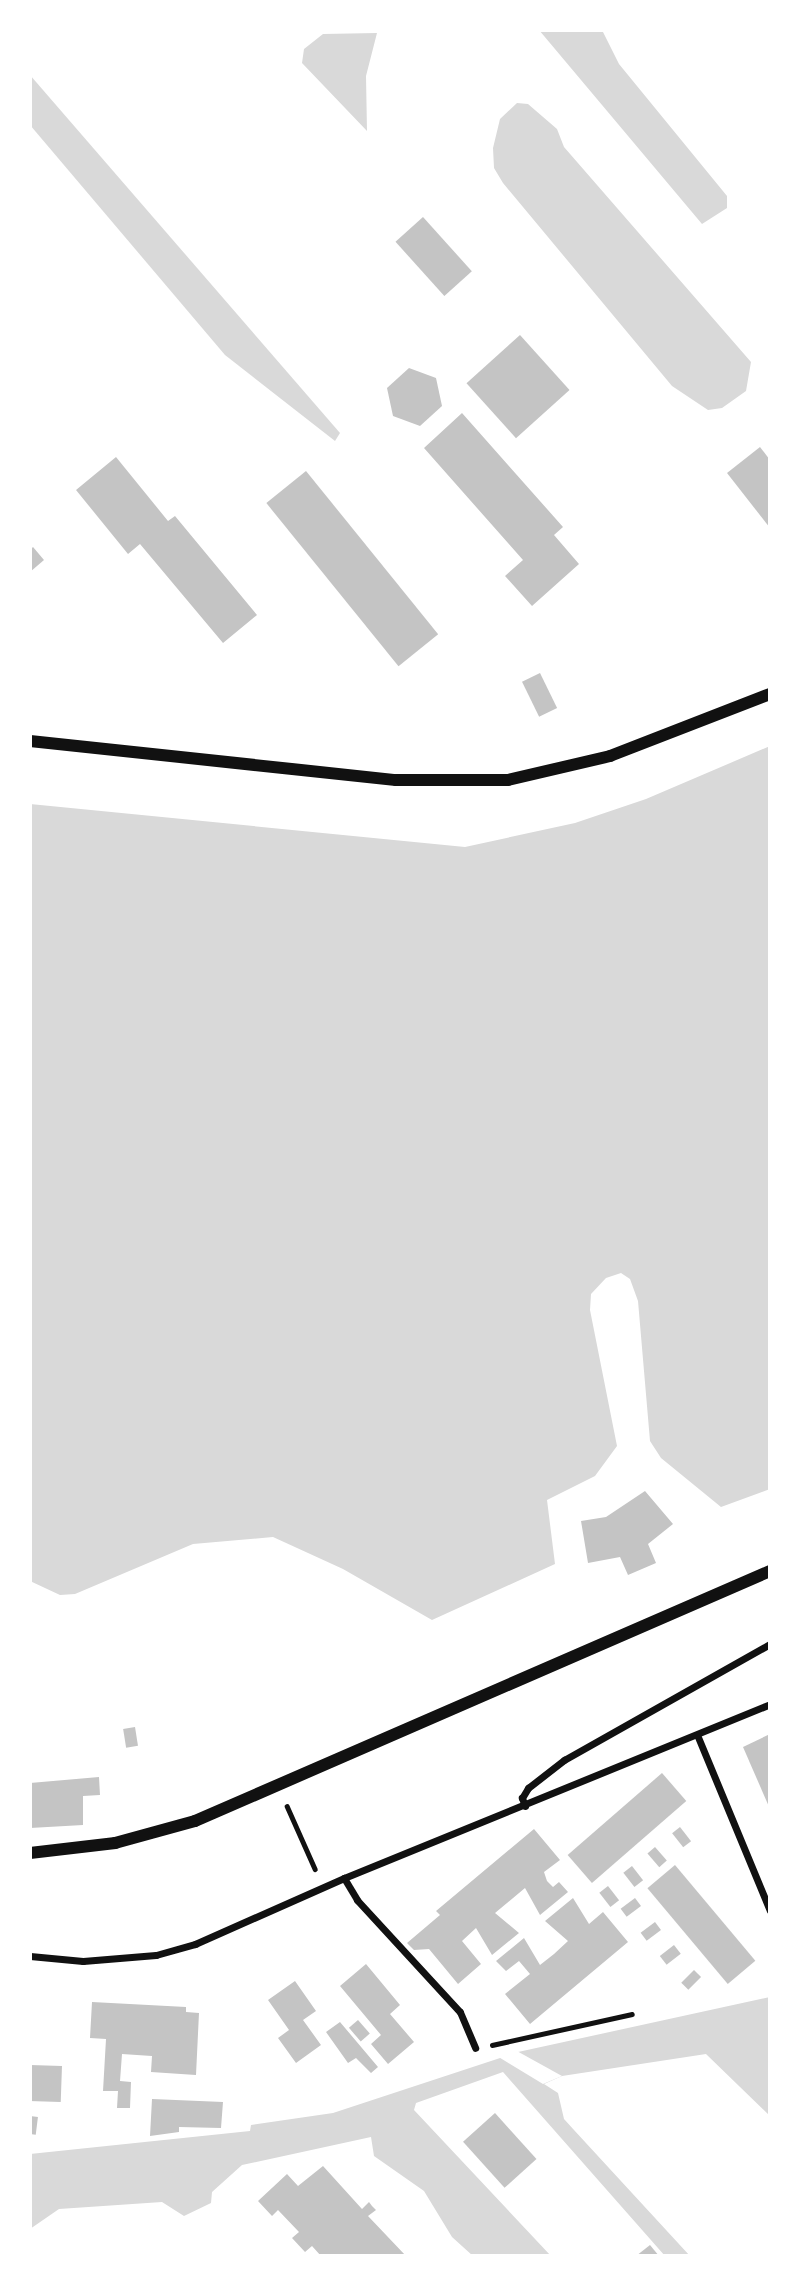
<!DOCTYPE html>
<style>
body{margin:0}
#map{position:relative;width:800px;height:2286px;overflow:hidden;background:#fff;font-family:"Sofia Sans Condensed",sans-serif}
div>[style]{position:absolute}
.water>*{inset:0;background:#d9d9d9}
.pier>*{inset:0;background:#fff}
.building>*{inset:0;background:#c4c4c4;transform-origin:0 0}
.path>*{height:4.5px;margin:-2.25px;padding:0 2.25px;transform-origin:2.25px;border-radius:2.25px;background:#111}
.minor>*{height:7px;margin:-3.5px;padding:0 3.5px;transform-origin:3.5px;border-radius:3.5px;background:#111}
.tertiary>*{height:12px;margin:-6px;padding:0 6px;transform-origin:6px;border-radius:6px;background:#111}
span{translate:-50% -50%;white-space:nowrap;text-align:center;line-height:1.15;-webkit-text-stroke:6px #fff;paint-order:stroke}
.frame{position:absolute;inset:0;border:32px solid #fff;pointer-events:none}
</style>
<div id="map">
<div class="water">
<div style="clip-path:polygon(539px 30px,602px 30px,619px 64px,727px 196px,727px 208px,702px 224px)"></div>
<div style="clip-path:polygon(377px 33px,366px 76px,367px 131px,302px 63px,304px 49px,323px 34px)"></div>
<div style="clip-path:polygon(30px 75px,340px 433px,335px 441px,225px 355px,30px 125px)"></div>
<div style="clip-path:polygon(517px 103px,528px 104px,557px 129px,564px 147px,751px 362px,746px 391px,722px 408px,708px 410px,672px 386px,503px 183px,494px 168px,493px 148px,500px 119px)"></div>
<div style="clip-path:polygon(770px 746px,770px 1489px,721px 1507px,661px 1458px,650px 1441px,638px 1301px,630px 1279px,621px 1273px,606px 1278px,591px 1294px,590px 1310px,617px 1446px,595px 1476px,547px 1500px,555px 1564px,432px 1620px,343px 1569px,273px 1537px,193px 1544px,75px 1594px,60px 1595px,30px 1581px,30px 804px,465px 847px,575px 823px,646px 799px)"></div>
<div style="clip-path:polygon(770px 1997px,770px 2116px,706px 2054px,562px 2076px,544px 2084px,558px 2093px,564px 2119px,574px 2130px,690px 2256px,665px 2256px,503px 2072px,416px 2103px,414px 2110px,551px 2256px,473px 2256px,452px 2237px,424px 2191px,374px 2156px,371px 2137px,242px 2165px,212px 2192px,211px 2203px,184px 2216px,162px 2202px,59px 2209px,30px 2229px,30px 2154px,250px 2131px,251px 2125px,333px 2113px,518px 2052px)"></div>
</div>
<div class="pier">
<div style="clip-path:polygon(515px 2050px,562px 2076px,543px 2084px,497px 2056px)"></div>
</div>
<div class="building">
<div style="left:423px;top:217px;width:73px;height:37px;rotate:48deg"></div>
<div style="left:520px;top:335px;width:74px;height:72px;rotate:48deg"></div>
<div style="clip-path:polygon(409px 368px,436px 378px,442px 406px,420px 426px,393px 416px,387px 388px)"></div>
<div style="clip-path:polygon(462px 413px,563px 527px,554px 535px,579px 564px,532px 606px,505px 576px,523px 560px,424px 448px)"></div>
<div style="clip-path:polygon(760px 447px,770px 460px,770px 528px,727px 473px)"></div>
<div style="clip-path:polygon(116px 457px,168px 521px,175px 516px,257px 615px,223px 643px,140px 544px,128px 554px,76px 490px)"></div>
<div style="left:306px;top:471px;width:210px;height:51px;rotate:51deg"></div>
<div style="clip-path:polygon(33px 547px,44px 560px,30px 572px,30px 550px)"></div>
<div style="left:540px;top:673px;width:39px;height:20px;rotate:64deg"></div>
<div style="clip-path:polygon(645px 1491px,673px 1524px,648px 1544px,656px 1563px,628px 1575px,620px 1557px,588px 1563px,581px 1521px,606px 1517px)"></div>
<div style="left:135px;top:1727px;width:19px;height:12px;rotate:81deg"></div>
<div style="clip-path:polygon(770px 1734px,770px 1809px,743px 1747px)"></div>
<div style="left:662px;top:1773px;width:37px;height:125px;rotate:49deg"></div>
<div style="clip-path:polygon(99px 1777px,100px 1795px,83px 1796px,83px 1825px,30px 1828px,30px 1783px)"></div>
<div style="left:680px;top:1827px;width:18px;height:10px;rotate:52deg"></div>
<div style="clip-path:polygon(534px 1829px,560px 1860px,544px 1872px,547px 1881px,553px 1887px,559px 1882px,568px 1892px,540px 1915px,525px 1888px,495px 1913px,519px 1933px,492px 1955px,476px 1928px,462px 1941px,481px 1964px,458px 1984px,429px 1949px,414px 1950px,407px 1943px,440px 1915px,436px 1911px)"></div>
<div style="left:655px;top:1847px;width:18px;height:10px;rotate:49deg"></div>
<div style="left:675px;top:1865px;width:125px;height:36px;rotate:50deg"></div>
<div style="left:632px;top:1866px;width:18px;height:11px;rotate:52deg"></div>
<div style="left:608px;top:1886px;width:18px;height:11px;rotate:52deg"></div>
<div style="clip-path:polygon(573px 1898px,589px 1924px,603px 1912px,628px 1942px,530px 2024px,505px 1994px,530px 1974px,519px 1961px,506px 1971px,496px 1961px,524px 1938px,540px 1965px,554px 1954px,568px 1941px,545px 1921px)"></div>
<div style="left:635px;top:1898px;width:10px;height:18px;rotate:53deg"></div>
<div style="left:655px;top:1922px;width:10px;height:18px;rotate:53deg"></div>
<div style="left:674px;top:1945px;width:11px;height:18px;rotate:52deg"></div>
<div style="clip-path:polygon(366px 1964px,400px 2005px,390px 2014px,414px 2042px,388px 2064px,371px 2044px,381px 2035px,340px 1986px)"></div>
<div style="left:694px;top:1970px;width:10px;height:18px;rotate:45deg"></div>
<div style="clip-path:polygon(295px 1981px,316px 2011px,303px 2020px,321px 2045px,296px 2063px,278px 2038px,289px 2030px,268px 2000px)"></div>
<div style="clip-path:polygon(92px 2002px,186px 2007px,186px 2012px,199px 2013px,196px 2075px,151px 2072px,152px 2056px,122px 2054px,120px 2081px,131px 2082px,130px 2108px,117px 2108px,118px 2091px,103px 2091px,106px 2039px,90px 2038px)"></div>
<div style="left:358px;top:2020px;width:18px;height:12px;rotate:49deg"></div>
<div style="clip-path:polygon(340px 2022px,378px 2067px,371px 2073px,356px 2058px,348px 2063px,326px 2032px)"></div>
<div style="left:30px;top:2065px;width:32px;height:36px;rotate:2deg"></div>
<div style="clip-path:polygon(152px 2099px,223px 2102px,221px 2128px,179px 2127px,179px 2132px,150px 2136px)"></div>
<div style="left:495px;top:2113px;width:62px;height:43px;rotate:48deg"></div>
<div style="left:30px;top:2116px;width:8px;height:18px;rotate:7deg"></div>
<div style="clip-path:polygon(323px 2166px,362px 2209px,369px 2202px,372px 2206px,376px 2210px,368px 2216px,406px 2256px,321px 2256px,312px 2246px,305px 2252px,292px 2238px,299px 2232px,278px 2210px,272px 2216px,258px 2201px,287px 2174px,298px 2186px)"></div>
<div style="clip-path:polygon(650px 2245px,659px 2256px,636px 2256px)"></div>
</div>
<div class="path">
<div style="left:287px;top:1806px;width:69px;rotate:66deg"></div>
<div style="left:492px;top:2045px;width:143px;rotate:-12.5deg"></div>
</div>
<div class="minor">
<div style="left:698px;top:1737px;width:188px;rotate:67.5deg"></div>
<div style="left:525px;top:1806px;width:9px;rotate:-111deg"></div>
<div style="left:522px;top:1798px;width:12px;rotate:-59deg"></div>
<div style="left:528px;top:1788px;width:46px;rotate:-37.9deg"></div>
<div style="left:564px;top:1760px;width:236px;rotate:-29.4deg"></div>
<div style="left:344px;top:1878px;width:26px;rotate:59deg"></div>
<div style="left:357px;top:1900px;width:152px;rotate:47.4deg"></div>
<div style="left:460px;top:2012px;width:39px;rotate:67deg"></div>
<div style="left:30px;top:1956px;width:53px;rotate:5.4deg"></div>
<div style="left:83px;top:1961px;width:73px;rotate:-4.7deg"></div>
<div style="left:156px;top:1955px;width:41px;rotate:-15.8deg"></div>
<div style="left:195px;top:1944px;width:163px;rotate:-23.9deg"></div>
<div style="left:344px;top:1878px;width:460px;rotate:-22.2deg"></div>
</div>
<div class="tertiary">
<div style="left:30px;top:741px;width:368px;rotate:6.1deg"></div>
<div style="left:396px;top:780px;width:112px"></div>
<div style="left:508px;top:780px;width:105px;rotate:-13.2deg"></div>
<div style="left:610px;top:756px;width:172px;rotate:-21.2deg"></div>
<div style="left:30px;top:1853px;width:86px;rotate:-6.7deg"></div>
<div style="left:115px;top:1843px;width:83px;rotate:-15.4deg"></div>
<div style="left:195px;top:1821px;width:627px;rotate:-23.5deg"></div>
</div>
<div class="frame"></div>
</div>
